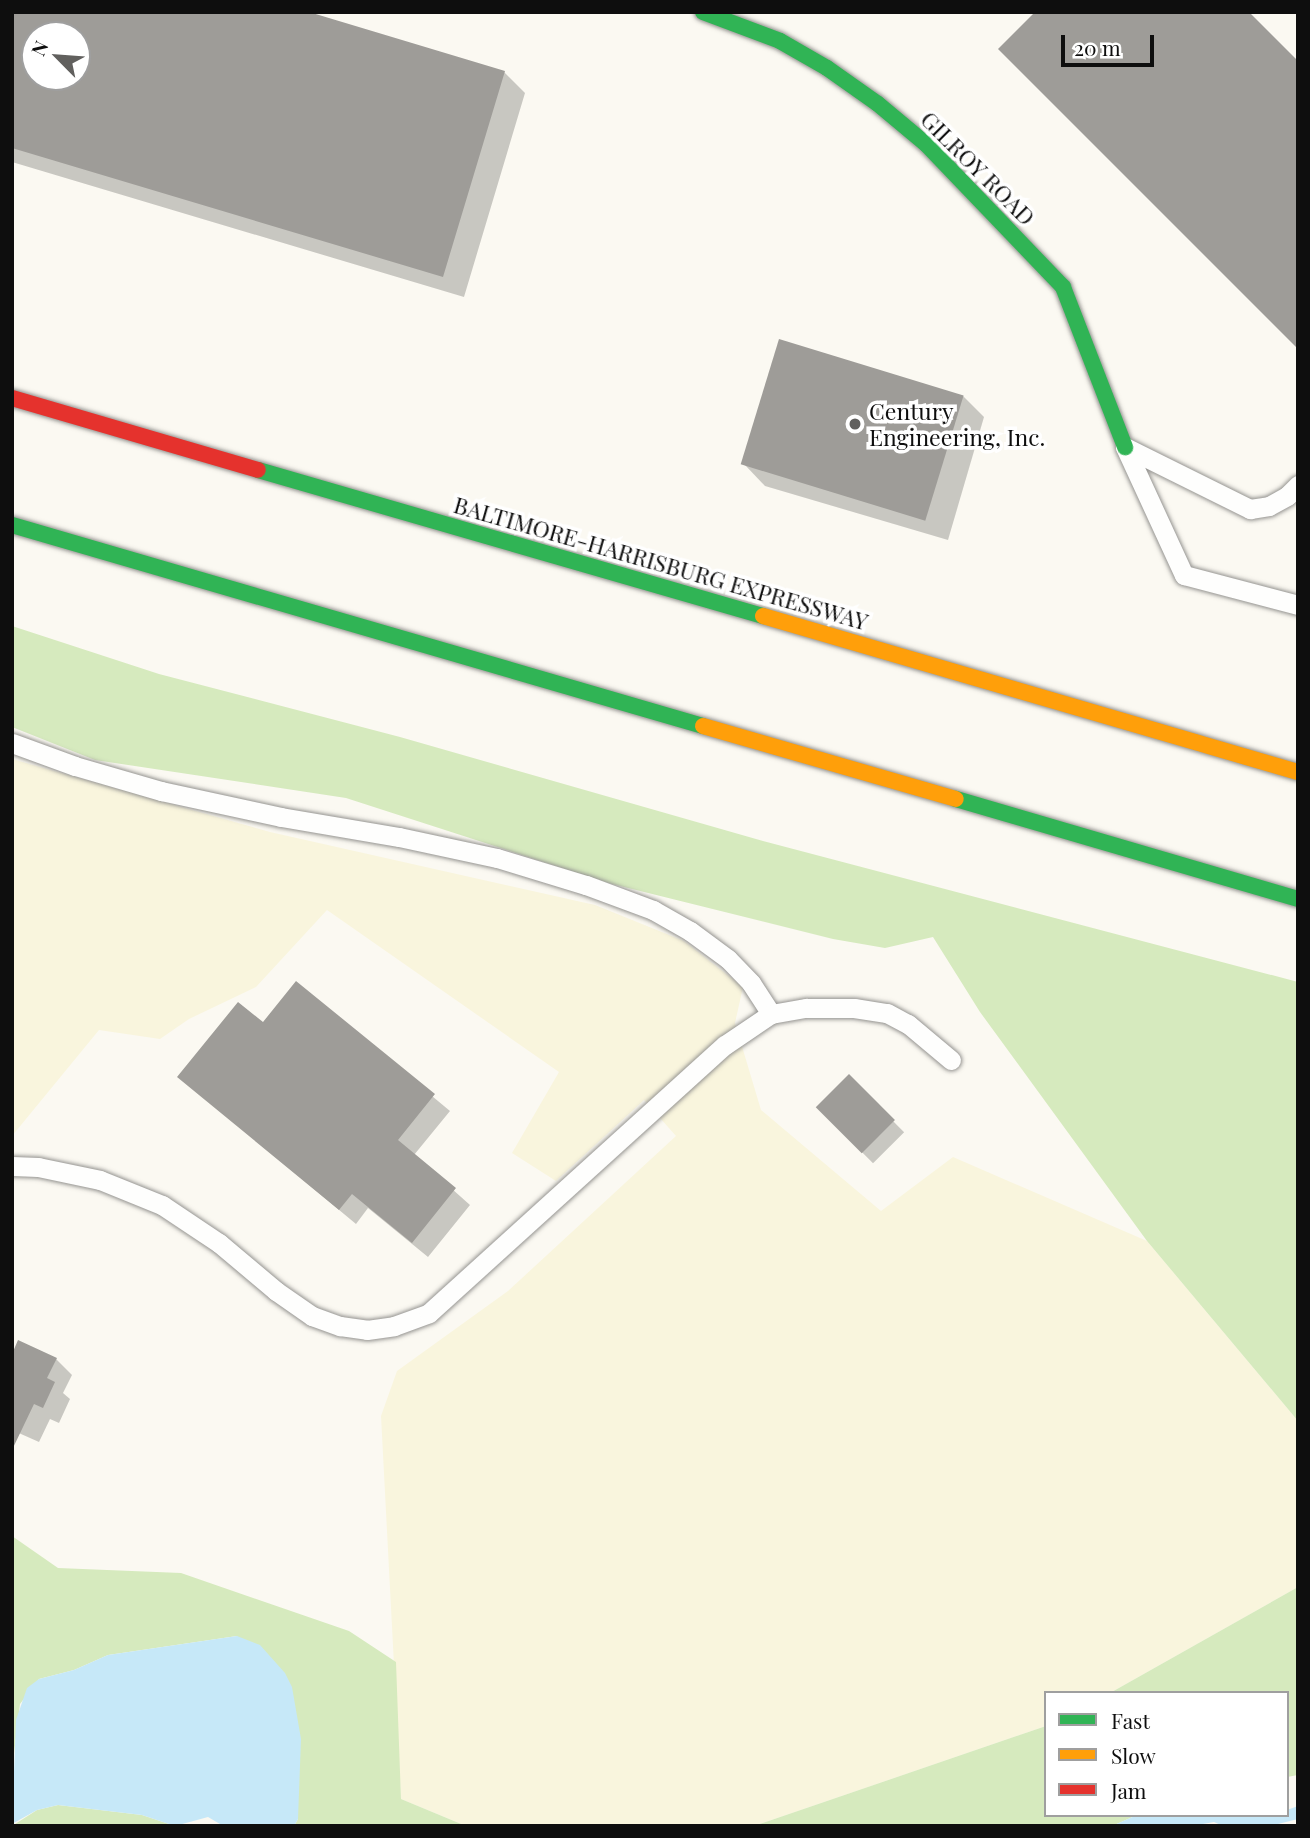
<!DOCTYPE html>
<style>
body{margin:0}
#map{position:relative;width:1310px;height:1838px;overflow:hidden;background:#fbf9f2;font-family:"Playfair Display",serif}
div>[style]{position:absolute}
.farmland>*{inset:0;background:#f9f5dd}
.forest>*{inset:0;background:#d6eabe}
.water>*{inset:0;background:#c6e8f8}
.shadow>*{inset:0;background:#0003;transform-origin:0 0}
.building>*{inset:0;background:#9e9c98;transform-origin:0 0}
.roads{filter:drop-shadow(0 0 2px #959491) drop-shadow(0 0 2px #959491)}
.lane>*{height:19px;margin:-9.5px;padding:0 9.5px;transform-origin:9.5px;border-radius:9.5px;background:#fefefd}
.fast>*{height:16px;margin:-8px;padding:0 8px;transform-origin:8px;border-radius:8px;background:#30b455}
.slow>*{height:16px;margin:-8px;padding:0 8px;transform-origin:8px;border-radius:8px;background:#ff9f0a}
.jam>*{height:16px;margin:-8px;padding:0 8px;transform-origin:8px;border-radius:8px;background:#e5322d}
.dots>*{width:19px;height:19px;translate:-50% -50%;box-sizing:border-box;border:4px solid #fff;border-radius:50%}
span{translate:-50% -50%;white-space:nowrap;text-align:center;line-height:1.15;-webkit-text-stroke:7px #fff;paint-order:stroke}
.street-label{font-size:23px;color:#0e0e0e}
.poi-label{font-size:23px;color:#0e0e0e}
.left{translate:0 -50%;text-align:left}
.frame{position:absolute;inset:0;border:14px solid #0e0e0e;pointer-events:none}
.legend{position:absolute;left:1044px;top:1691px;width:245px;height:126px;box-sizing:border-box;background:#fff;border:2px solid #9f9f9f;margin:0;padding:9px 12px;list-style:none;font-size:21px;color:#0e0e0e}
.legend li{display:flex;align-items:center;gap:14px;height:35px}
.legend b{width:35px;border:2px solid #9f9f9f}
.north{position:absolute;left:21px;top:21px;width:70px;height:70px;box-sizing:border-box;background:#fff;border:2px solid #9f9f9f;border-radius:50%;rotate:295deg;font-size:19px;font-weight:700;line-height:28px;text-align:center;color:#0e0e0e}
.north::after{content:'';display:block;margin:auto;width:24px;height:32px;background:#61605e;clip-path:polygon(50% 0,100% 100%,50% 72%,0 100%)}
.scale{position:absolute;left:1061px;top:35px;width:93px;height:32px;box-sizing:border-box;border:4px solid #0e0e0e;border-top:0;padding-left:9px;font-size:21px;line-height:24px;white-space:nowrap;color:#0e0e0e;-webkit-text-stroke:5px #fff;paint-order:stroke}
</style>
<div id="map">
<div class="farmland">
<div style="clip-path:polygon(12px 759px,270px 832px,595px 905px,684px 941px,743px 987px,735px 1023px,761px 1110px,881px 1211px,953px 1157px,1147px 1241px,1298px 1421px,1298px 1587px,1110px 1693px,1046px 1693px,1046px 1726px,754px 1826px,466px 1826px,401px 1799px,381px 1416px,397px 1371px,508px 1291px,676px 1136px,644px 1100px,556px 1181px,512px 1153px,559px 1072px,327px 910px,256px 987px,189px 1019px,160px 1039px,99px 1030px,12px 1136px)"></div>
</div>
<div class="forest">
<div style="clip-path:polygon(12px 626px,159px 674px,400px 737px,763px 841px,1298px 982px,1298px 1421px,1147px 1241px,980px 1012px,933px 937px,885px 948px,833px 939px,612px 884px,346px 798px,95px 760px,12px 727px)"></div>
<div style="clip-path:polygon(12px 1536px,58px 1568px,181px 1573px,349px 1631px,396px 1662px,401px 1799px,466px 1826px,294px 1826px,298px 1819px,297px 1788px,237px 1636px,108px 1655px,74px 1670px,39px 1679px,20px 1704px,12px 1770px)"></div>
<div style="clip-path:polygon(1298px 1587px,1298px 1775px,1287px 1777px,1287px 1693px,1110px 1693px)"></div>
<div style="clip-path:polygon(1046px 1726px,1046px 1815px,1137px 1815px,1112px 1826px,754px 1826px)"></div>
<div style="clip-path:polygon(58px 1805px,142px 1815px,175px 1826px,12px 1826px,37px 1810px)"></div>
</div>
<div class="water">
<div style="clip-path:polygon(237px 1636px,260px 1645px,285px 1673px,292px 1687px,301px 1739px,298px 1819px,294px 1826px,220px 1824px,208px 1817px,175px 1826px,142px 1815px,58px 1805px,37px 1810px,12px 1824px,16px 1720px,27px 1688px,39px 1679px,74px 1670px,108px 1655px)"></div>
<div style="clip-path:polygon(1298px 1806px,1298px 1819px,1270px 1826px,1223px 1826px,1214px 1822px,1192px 1826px,1112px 1826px,1137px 1815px,1272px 1817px,1287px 1815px,1287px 1810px)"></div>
</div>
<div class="shadow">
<div style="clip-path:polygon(evenodd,12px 12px,504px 72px,525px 93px,464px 297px,12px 162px,12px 12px,35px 35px,77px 35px,77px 77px,35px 77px,35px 35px)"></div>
<div style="clip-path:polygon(963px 396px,984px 417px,948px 540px,765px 486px,744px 464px)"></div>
<div style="clip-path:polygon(296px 983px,450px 1111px,414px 1155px,470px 1205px,428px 1257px,368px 1208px,356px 1224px,179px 1077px,263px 1025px)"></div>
<div style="left:849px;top:1077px;width:78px;height:44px;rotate:45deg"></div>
<div style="clip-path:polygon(12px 1350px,56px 1359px,72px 1375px,63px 1393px,70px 1399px,59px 1423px,50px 1419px,39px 1442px,12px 1430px)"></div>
</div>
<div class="building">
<div style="clip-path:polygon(evenodd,12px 12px,309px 12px,505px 71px,443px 277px,12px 148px,12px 12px,35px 35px,77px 35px,77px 77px,35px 77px,35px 35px)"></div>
<div style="clip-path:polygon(1035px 12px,1249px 12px,1298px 61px,1298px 349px,998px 49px)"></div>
<div style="left:779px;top:339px;width:193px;height:131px;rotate:17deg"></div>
<div style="clip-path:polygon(296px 981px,435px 1094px,398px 1140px,456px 1188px,412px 1243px,352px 1194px,339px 1210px,177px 1077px,238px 1002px,263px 1022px)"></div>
<div style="left:849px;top:1074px;width:65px;height:47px;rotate:45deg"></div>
<div style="clip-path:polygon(18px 1340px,57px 1358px,47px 1378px,55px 1382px,43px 1408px,34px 1404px,12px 1450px,12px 1354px)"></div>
</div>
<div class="roads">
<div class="lane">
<div style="left:1125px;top:447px;width:141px;rotate:65.3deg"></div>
<div style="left:1184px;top:575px;width:118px;rotate:14.7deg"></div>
<div style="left:1125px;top:447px;width:140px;rotate:26.4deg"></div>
<div style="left:1250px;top:509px;width:19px;rotate:-9deg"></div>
<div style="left:1269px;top:506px;width:21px;rotate:-29deg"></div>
<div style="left:1287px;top:496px;width:16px;rotate:-45deg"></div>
<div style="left:12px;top:743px;width:67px;rotate:20.1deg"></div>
<div style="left:75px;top:766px;width:90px;rotate:16.2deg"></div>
<div style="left:161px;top:791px;width:123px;rotate:12.2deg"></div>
<div style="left:281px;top:817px;width:120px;rotate:9.6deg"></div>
<div style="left:399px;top:837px;width:100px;rotate:12.1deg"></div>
<div style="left:497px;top:858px;width:93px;rotate:16.9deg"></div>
<div style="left:586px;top:885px;width:72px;rotate:20.5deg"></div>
<div style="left:653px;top:910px;width:43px;rotate:29.6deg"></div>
<div style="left:690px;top:931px;width:47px;rotate:36.4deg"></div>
<div style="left:728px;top:959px;width:33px;rotate:46deg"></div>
<div style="left:751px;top:983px;width:37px;rotate:57deg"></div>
<div style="left:12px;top:1166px;width:26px;rotate:2deg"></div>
<div style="left:38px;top:1167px;width:63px;rotate:11.8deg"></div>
<div style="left:100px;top:1180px;width:67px;rotate:22deg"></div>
<div style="left:162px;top:1205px;width:69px;rotate:33.7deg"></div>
<div style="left:219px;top:1243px;width:75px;rotate:40.1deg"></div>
<div style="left:276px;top:1291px;width:44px;rotate:34.8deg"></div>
<div style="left:312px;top:1316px;width:30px;rotate:20deg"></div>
<div style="left:340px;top:1326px;width:27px;rotate:8deg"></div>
<div style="left:367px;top:1330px;width:27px;rotate:-8deg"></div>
<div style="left:394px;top:1326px;width:37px;rotate:-20deg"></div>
<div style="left:429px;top:1313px;width:399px;rotate:-42.2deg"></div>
<div style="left:725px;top:1045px;width:55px;rotate:-34deg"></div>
<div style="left:771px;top:1014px;width:36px;rotate:-10deg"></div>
<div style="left:806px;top:1008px;width:48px"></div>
<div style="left:854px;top:1008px;width:33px;rotate:9deg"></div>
<div style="left:887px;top:1013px;width:24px;rotate:28deg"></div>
<div style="left:908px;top:1024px;width:56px;rotate:39.9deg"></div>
</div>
<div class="fast">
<div style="left:703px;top:12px;width:82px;rotate:20.6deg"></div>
<div style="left:780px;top:41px;width:54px;rotate:29.9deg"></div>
<div style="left:827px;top:68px;width:62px;rotate:35.2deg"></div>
<div style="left:878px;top:104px;width:62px;rotate:39.8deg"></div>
<div style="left:926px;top:144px;width:198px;rotate:46.2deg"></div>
<div style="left:1063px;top:287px;width:172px;rotate:68.8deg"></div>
<div style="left:258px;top:470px;width:526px;rotate:16.13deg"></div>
<div style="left:12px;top:525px;width:720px;rotate:16.22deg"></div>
<div style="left:956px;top:799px;width:356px;rotate:16.3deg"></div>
</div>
<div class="slow">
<div style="left:763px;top:616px;width:557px;rotate:16.26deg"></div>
<div style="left:703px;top:726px;width:263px;rotate:16.1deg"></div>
</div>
<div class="jam">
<div style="left:12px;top:398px;width:256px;rotate:16.3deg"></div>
</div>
</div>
<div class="dots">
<div style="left:855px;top:424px;background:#61605e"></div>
</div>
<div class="street-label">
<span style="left:978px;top:168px;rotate:45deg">GILROY ROAD</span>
<span style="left:661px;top:563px;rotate:16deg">BALTIMORE-HARRISBURG EXPRESSWAY</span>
</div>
<div class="poi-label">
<span class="left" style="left:869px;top:424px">Century<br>Engineering, Inc.</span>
</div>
<div class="frame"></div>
<ul class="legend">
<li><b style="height:9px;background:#30b455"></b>Fast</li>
<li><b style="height:9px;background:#ff9f0a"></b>Slow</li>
<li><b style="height:9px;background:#e5322d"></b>Jam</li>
</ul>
<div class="north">N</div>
<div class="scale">20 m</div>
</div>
